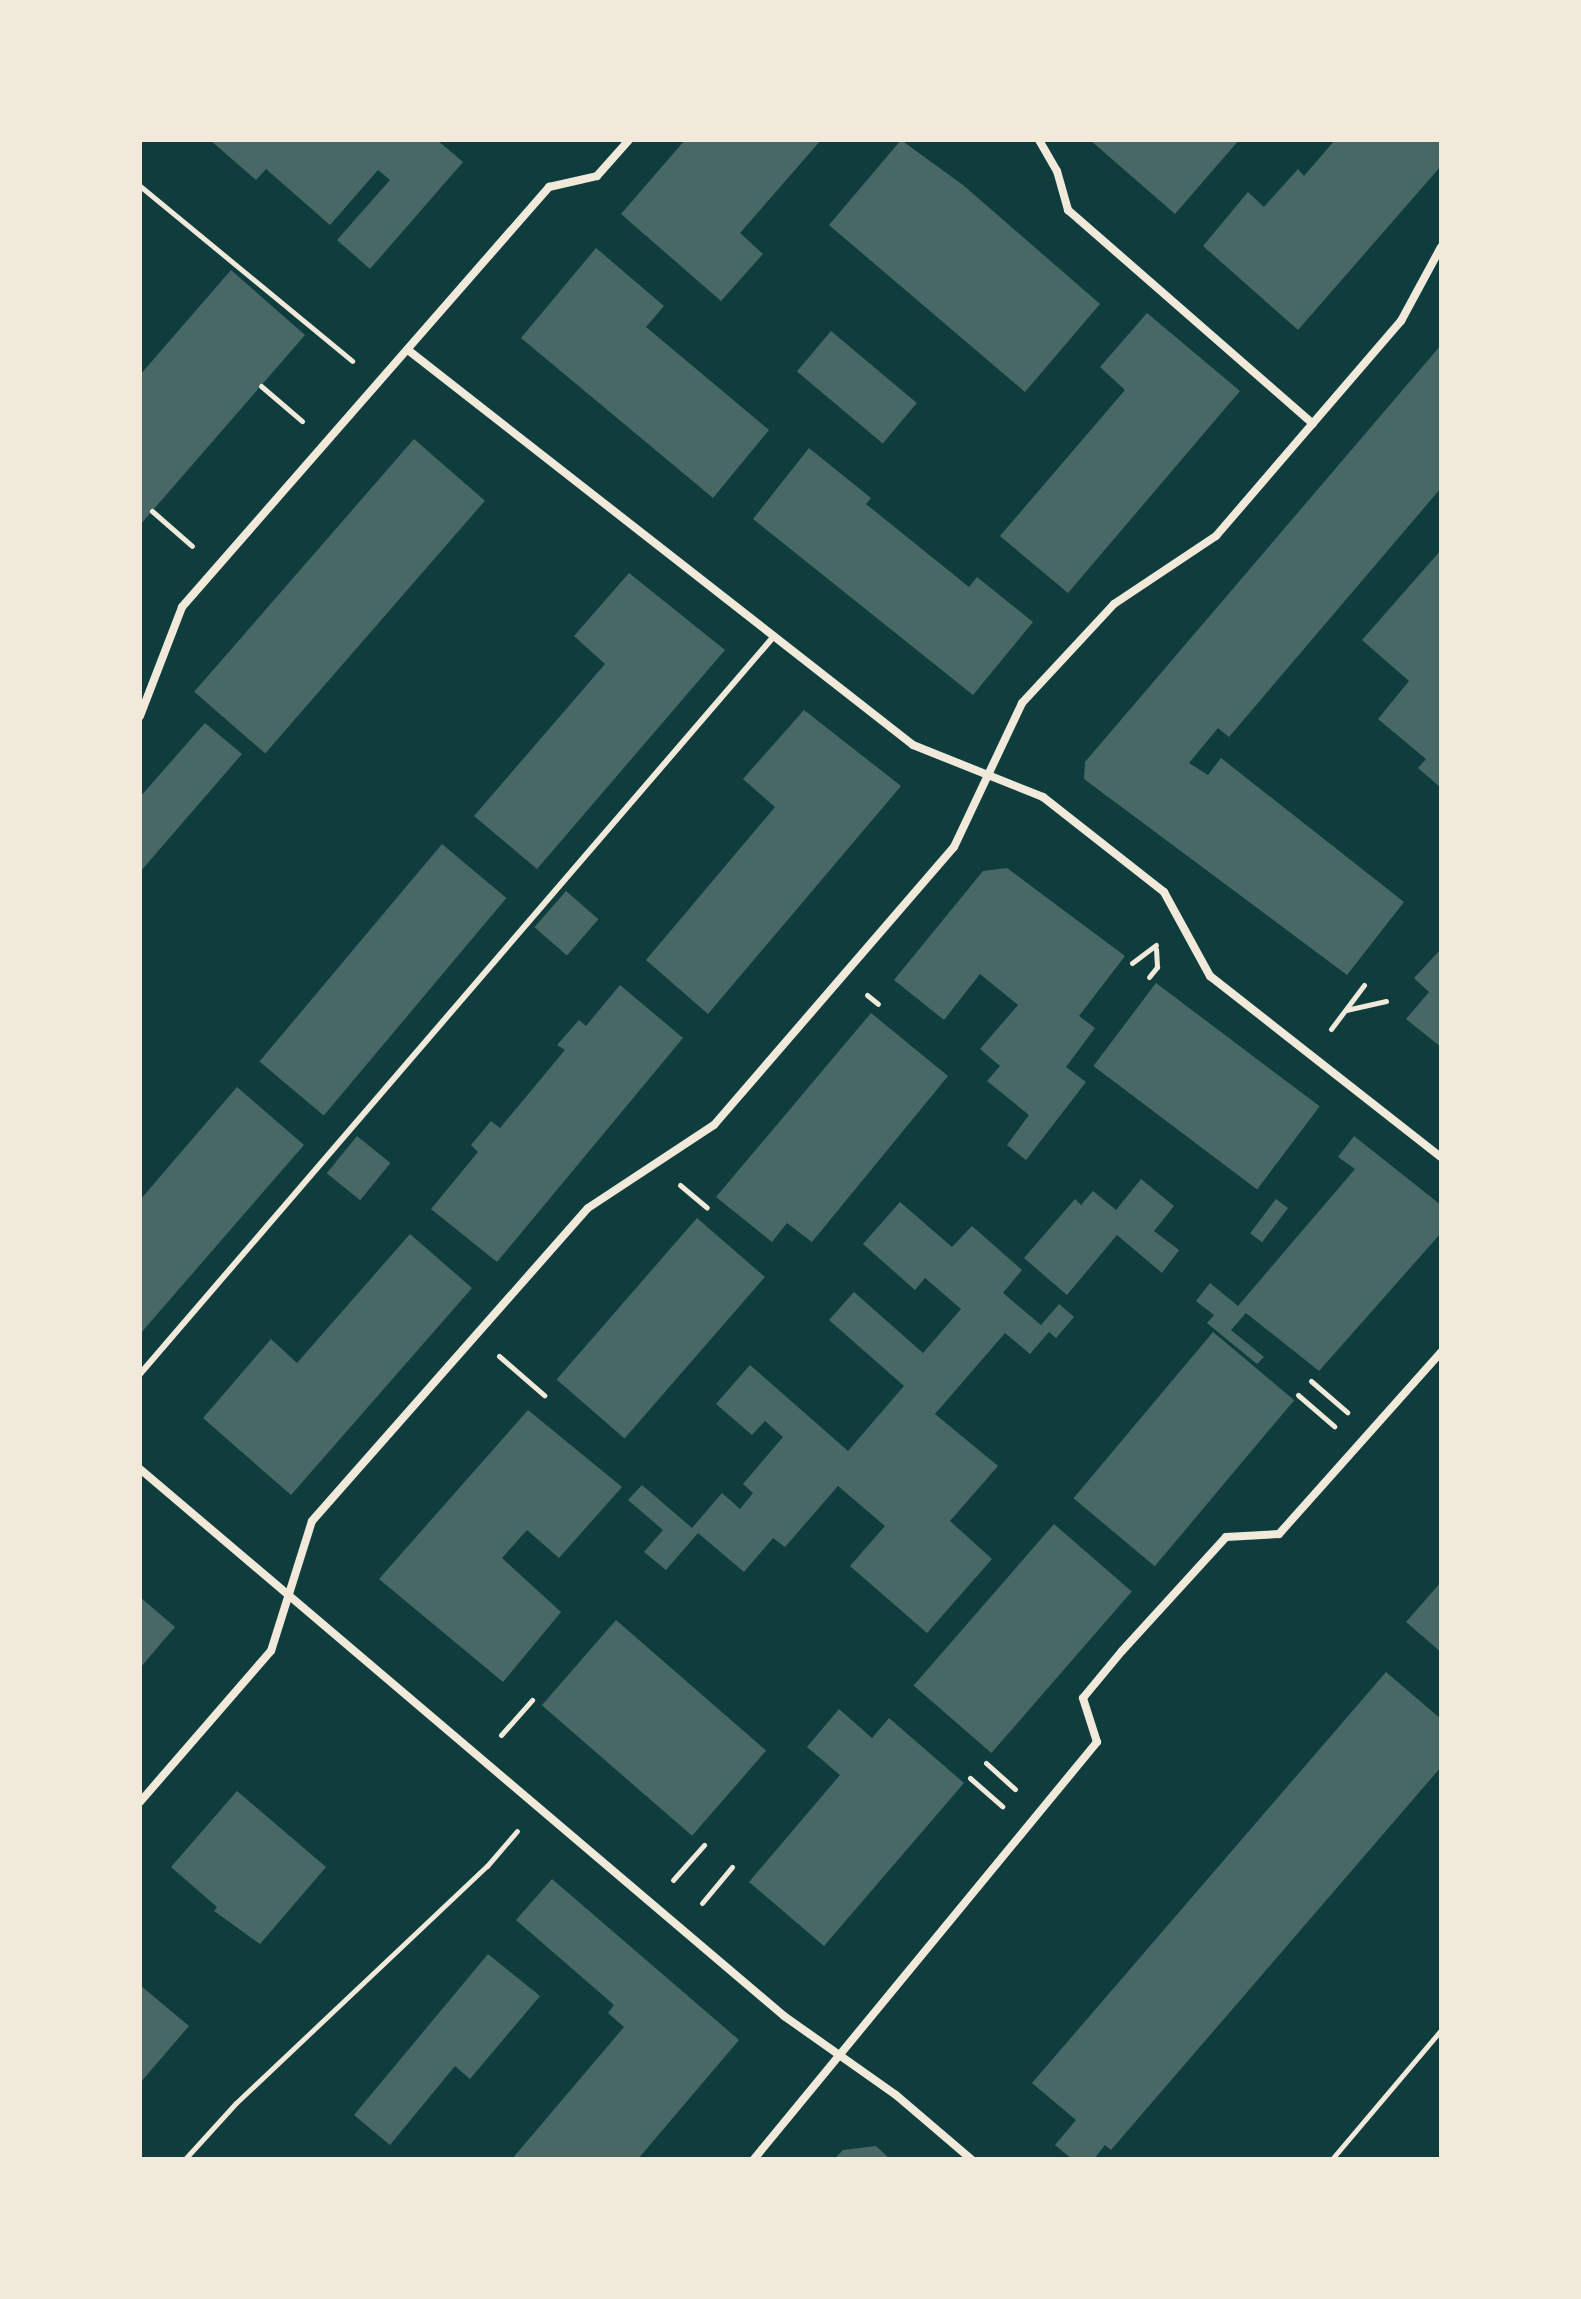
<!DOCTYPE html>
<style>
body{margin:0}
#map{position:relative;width:1581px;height:2299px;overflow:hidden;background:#0f3d3e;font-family:"Noto Serif",serif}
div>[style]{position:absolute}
.building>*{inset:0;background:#486865;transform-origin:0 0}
.path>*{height:5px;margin:-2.5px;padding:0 2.5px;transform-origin:2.5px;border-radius:2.5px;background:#f1e9da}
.service>*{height:6px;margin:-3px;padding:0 3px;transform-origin:3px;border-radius:3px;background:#f1e9da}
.minor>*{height:8px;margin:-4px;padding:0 4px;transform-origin:4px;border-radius:4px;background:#f1e9da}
span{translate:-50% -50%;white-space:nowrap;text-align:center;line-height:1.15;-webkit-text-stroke:7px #f1e9da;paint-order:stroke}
.frame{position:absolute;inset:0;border:142px solid #f1e9da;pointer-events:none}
</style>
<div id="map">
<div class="building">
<div style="clip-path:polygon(210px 140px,437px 140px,463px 162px,370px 269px,337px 240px,390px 180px,378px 170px,330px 225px,266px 169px,256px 180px)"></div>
<div style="clip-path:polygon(685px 140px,821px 140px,740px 233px,763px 254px,721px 301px,621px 214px)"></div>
<div style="clip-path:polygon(901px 140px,963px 185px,1100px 304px,1025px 392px,829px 225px)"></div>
<div style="clip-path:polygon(1090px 140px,1239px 140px,1175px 214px)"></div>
<div style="clip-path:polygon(1335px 140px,1441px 140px,1441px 166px,1298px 330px,1203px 246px,1248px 192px,1264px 207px,1298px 169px,1304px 176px)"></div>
<div style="clip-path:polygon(596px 248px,664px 306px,646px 327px,769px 430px,713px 498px,521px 338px)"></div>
<div style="clip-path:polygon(231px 270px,305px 335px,140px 525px,140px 375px)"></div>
<div style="clip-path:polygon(1147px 313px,1240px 391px,1068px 593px,1000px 536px,1125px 390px,1100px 367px)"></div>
<div style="left:831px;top:331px;width:112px;height:53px;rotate:40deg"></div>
<div style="clip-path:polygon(1441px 345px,1441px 488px,1229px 737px,1218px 728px,1189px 763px,1208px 775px,1221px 758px,1404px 902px,1347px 975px,1084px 779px,1085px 762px)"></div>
<div style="left:414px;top:439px;width:94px;height:335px;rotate:41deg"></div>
<div style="clip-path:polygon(809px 448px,871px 498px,866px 504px,969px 587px,977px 577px,1033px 622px,973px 695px,753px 519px)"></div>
<div style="clip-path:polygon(1441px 550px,1441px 786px,1440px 787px,1418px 768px,1426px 759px,1378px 719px,1409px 681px,1362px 640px)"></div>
<div style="clip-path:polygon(629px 573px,725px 650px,537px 869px,474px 816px,605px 664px,574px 636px)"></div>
<div style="clip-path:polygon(804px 710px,901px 786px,708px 1014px,646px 960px,775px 807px,743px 779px)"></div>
<div style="clip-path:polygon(205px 723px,242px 754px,140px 872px,140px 797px)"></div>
<div style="left:442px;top:844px;width:84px;height:284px;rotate:40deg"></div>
<div style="clip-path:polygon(1007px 868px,1125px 956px,1079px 1016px,1095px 1028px,1066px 1067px,1086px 1082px,1026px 1160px,1007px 1145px,1029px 1115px,987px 1081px,1000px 1066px,980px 1049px,1018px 1005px,980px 974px,944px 1020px,894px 980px,983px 871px)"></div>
<div style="left:566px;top:891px;width:43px;height:48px;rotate:41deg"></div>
<div style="clip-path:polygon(1441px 949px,1441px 1047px,1406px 1019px,1429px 992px,1414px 978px)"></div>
<div style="left:1156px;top:983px;width:205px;height:104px;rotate:37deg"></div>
<div style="clip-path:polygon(620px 985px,683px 1038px,497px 1262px,431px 1209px,478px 1152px,471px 1145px,491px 1121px,500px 1128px,565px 1050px,557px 1045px,579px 1020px,586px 1026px)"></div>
<div style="clip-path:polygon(871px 1013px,948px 1076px,812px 1242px,787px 1223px,772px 1242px,716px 1197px)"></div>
<div style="clip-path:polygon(237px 1087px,304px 1145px,140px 1334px,140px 1200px)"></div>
<div style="left:357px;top:1136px;width:43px;height:48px;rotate:39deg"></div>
<div style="clip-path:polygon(1354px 1136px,1441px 1205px,1441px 1233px,1319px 1371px,1246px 1313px,1231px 1330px,1264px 1357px,1257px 1364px,1207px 1323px,1214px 1315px,1196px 1301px,1210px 1283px,1238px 1306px,1355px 1169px,1338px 1157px)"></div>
<div style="clip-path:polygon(1141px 1179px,1174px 1206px,1154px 1231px,1179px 1250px,1162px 1273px,1117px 1235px,1067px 1295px,1024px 1258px,1075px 1199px,1081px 1205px,1093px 1191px,1116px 1210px)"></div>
<div style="left:1276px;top:1199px;width:15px;height:43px;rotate:37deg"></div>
<div style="clip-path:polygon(900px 1202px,952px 1247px,972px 1226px,1022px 1270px,1003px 1293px,1041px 1325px,1059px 1304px,1074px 1317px,1056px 1338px,1049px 1332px,1030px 1354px,1005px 1333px,935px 1414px,998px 1466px,950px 1521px,992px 1559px,927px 1633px,850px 1566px,885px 1526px,838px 1486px,785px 1547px,773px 1538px,744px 1572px,698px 1533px,666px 1570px,644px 1552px,663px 1530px,628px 1500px,642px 1485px,692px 1528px,722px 1493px,740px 1509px,753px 1493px,743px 1484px,783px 1437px,765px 1421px,752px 1435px,716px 1404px,750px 1365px,848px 1451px,904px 1386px,829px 1320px,854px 1292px,923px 1353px,961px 1309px,925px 1278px,915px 1290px,863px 1244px)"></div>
<div style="left:697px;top:1218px;width:90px;height:214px;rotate:41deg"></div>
<div style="clip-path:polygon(410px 1234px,472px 1288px,291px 1495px,203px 1418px,271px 1339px,297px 1363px)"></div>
<div style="left:1213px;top:1332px;width:106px;height:217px;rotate:40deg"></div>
<div style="clip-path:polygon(528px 1410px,622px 1487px,559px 1558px,527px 1530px,502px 1558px,561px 1612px,503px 1682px,379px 1579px)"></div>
<div style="left:1054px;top:1524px;width:103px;height:214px;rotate:41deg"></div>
<div style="clip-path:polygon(1441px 1582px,1441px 1652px,1406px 1622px)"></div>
<div style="clip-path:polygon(140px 1597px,175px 1627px,140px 1668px)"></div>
<div style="left:616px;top:1620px;width:199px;height:113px;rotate:41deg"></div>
<div style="clip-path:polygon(1386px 1672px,1441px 1719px,1441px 1767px,1111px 2150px,1105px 2145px,1094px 2159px,1072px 2159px,1055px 2145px,1076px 2120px,1032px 2083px)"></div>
<div style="clip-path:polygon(839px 1709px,872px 1738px,889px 1718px,964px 1783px,824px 1946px,749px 1882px,840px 1775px,807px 1747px)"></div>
<div style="clip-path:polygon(237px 1791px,326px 1867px,260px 1944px,214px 1911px,217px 1907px,171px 1867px)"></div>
<div style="clip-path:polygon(552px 1879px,739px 2040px,638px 2159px,512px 2159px,624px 2027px,608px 2013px,614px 2005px,516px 1920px)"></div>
<div style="clip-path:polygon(488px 1954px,540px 1996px,470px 2079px,455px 2066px,390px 2145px,354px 2115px)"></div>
<div style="clip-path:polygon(140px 1985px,189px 2026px,140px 2083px)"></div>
<div style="clip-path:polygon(876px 2146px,890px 2159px,834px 2159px,843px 2150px)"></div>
</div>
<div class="path">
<div style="left:140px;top:186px;width:275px;rotate:39.5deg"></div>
<div style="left:261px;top:386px;width:54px;rotate:40.5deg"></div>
<div style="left:152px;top:511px;width:53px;rotate:41.2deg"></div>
<div style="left:1132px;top:963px;width:30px;rotate:-37deg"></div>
<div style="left:1149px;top:977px;width:13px;rotate:-51deg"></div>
<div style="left:1157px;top:967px;width:18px;rotate:-93deg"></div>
<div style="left:867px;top:995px;width:14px;rotate:39deg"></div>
<div style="left:1346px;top:1010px;width:41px;rotate:-12.7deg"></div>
<div style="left:1331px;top:1029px;width:55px;rotate:-53.1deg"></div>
<div style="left:680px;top:1185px;width:35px;rotate:40deg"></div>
<div style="left:499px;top:1356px;width:60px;rotate:40.9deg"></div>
<div style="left:1311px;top:1381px;width:48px;rotate:40.7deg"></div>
<div style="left:1298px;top:1395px;width:48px;rotate:40.7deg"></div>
<div style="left:501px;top:1735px;width:47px;rotate:-48.5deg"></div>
<div style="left:986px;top:1763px;width:39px;rotate:42deg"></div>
<div style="left:970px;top:1778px;width:43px;rotate:41.2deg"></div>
<div style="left:673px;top:1880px;width:47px;rotate:-48.5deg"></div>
<div style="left:702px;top:1903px;width:47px;rotate:-50.2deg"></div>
<div style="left:185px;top:2159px;width:76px;rotate:-47.7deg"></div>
<div style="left:236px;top:2103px;width:345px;rotate:-43.4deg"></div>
<div style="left:487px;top:1866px;width:46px;rotate:-49.4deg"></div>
<div style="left:1332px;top:2159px;width:169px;rotate:-49.8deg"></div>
</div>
<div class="service">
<div style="left:140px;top:1374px;width:973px;rotate:-49.33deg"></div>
</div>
<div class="minor">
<div style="left:1039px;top:140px;width:36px;rotate:60deg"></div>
<div style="left:1057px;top:171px;width:41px;rotate:74.2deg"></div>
<div style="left:1068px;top:210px;width:325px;rotate:41.1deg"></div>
<div style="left:408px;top:350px;width:641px;rotate:38.03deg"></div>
<div style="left:913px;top:745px;width:140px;rotate:21.8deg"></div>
<div style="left:1043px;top:797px;width:154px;rotate:38.1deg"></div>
<div style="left:1164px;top:892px;width:96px;rotate:61.3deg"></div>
<div style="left:1210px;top:976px;width:293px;rotate:38.1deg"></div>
<div style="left:140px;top:716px;width:117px;rotate:-68.9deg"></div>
<div style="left:182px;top:607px;width:558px;rotate:-48.85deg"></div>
<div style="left:549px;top:187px;width:49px;rotate:-12.9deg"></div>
<div style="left:597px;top:176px;width:48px;rotate:-48.4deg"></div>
<div style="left:140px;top:1469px;width:845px;rotate:40.34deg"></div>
<div style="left:784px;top:2016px;width:137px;rotate:35.2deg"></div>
<div style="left:896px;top:2095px;width:99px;rotate:40.5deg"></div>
<div style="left:140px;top:1802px;width:200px;rotate:-49.1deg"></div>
<div style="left:271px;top:1651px;width:136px;rotate:-72.5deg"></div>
<div style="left:312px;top:1521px;width:417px;rotate:-48.6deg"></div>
<div style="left:588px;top:1208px;width:151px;rotate:-33.4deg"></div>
<div style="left:714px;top:1125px;width:367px;rotate:-49.2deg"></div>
<div style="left:954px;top:847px;width:159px;rotate:-64.7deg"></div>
<div style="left:1022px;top:703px;width:135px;rotate:-47.1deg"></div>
<div style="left:1114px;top:604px;width:123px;rotate:-33.7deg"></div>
<div style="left:1216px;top:536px;width:284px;rotate:-49.3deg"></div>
<div style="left:1401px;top:321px;width:84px;rotate:-61.6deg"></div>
<div style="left:754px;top:2159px;width:540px;rotate:-50.56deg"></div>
<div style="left:1097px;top:1742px;width:46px;rotate:-107.7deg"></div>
<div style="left:1083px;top:1698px;width:61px;rotate:-50.3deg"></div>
<div style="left:1122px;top:1651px;width:154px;rotate:-47.6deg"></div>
<div style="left:1226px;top:1537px;width:53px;rotate:-3.2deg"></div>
<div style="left:1279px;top:1534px;width:244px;rotate:-48.3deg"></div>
</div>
<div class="frame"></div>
</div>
